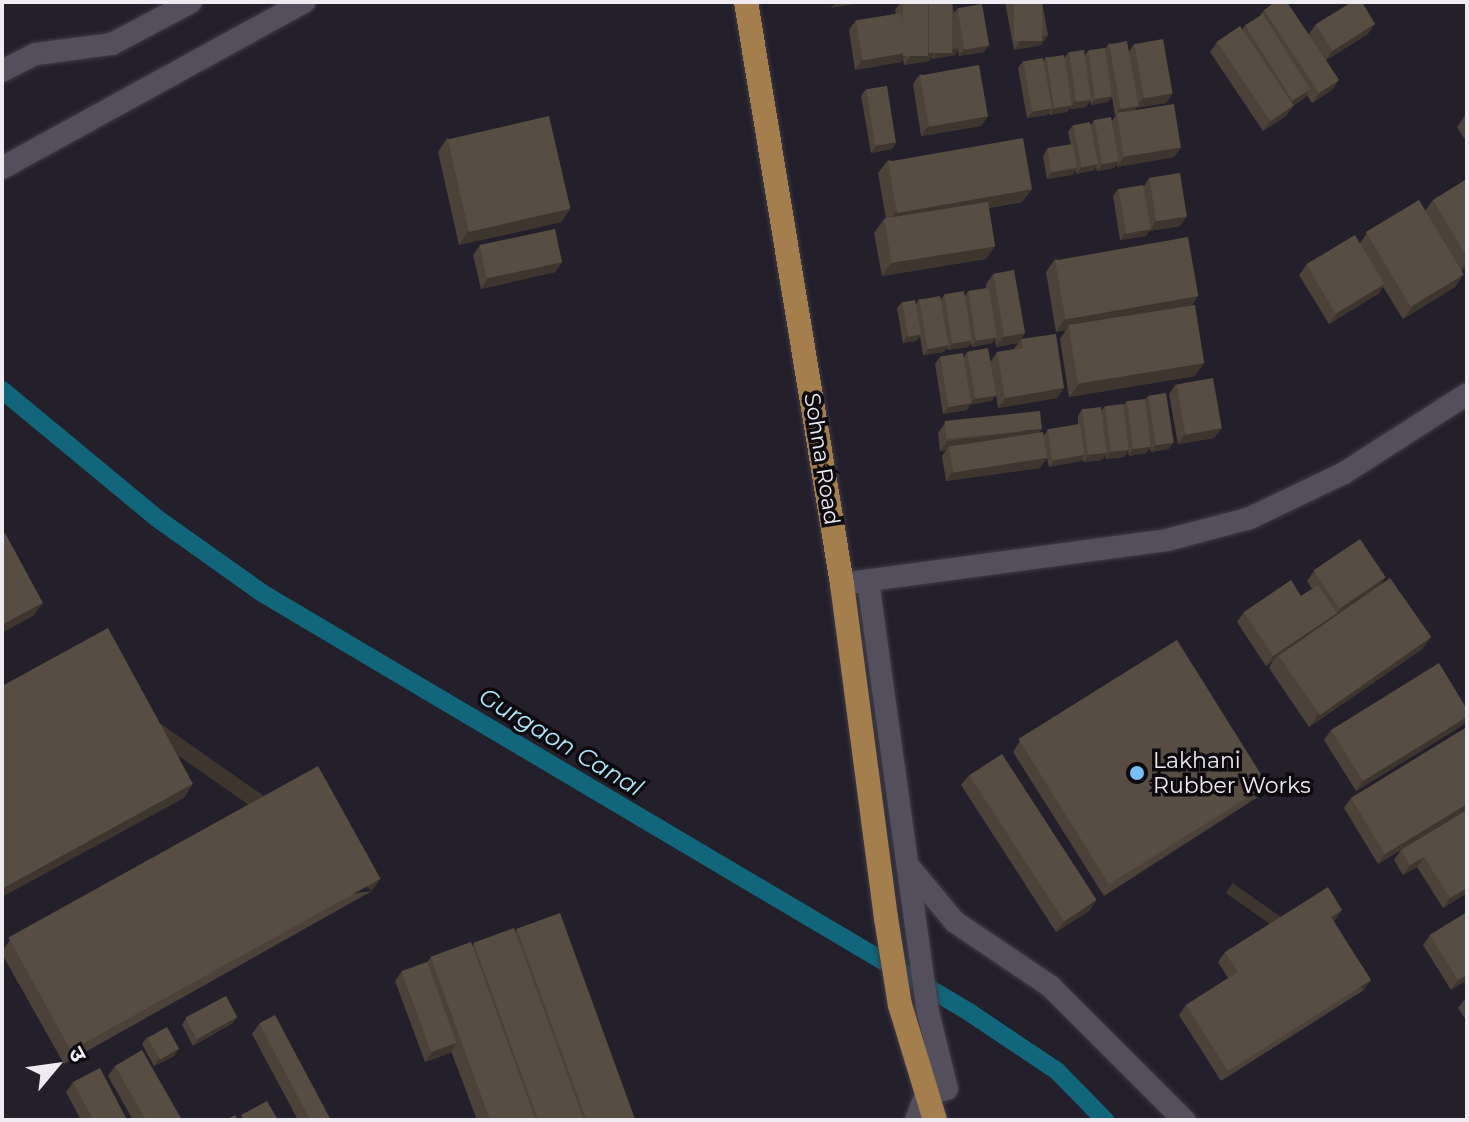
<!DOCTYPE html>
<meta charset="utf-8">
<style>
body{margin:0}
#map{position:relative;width:1469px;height:1122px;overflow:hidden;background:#231f2b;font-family:Montserrat,"Noto Sans Devanagari",sans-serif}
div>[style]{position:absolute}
.canal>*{height:18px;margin:-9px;padding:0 9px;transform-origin:9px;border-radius:9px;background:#11667b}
.roads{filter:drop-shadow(0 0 2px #3e3b44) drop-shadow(0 0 2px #3e3b44)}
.minor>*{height:22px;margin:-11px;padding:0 11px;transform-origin:11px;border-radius:11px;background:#544f5d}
.major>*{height:24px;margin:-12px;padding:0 12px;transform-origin:12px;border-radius:12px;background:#a47e4c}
.wall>*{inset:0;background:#4c4239}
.shaded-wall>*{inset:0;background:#3e362e;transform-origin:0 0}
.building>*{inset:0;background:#584d42;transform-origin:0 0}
.dots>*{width:22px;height:22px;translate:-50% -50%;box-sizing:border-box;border:4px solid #0c0a0f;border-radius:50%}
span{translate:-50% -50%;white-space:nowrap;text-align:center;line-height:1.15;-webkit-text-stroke:7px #0c0a0f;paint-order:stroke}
.street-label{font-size:22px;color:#eeebf3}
.poi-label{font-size:22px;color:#eeebf3}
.left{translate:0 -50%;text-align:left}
.water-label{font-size:24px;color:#ade9fd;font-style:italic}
.frame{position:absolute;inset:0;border:4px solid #eeebf3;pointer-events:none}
.north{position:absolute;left:16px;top:1026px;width:80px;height:80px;-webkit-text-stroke:6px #0c0a0f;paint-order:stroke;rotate:61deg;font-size:22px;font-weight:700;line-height:32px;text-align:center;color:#eeebf3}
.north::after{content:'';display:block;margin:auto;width:28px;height:36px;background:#eeebf3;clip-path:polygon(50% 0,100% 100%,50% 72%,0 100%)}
</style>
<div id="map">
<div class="canal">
<div style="left:2px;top:390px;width:202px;rotate:39.6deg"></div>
<div style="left:158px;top:519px;width:128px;rotate:35.4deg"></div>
<div style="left:262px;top:593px;width:822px;rotate:30.65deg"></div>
<div style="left:969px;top:1012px;width:106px;rotate:33.8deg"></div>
<div style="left:1057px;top:1071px;width:69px;rotate:45.6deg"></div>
</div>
<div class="roads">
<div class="minor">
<div style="left:2px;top:71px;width:38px;rotate:-27deg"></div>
<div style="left:36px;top:54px;width:77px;rotate:-7.5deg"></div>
<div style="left:112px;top:44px;width:89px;rotate:-28deg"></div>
<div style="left:2px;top:168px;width:345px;rotate:-28.8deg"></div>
<div style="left:868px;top:581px;width:435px;rotate:82.1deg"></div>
<div style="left:928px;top:1012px;width:79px;rotate:76.1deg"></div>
<div style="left:947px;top:1089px;width:22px;rotate:167deg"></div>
<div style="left:926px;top:1094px;width:28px;rotate:111deg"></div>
<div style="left:842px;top:584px;width:328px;rotate:-7.7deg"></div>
<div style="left:1167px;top:540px;width:86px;rotate:-14.8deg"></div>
<div style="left:1250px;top:518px;width:104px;rotate:-25.6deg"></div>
<div style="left:1344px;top:473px;width:146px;rotate:-32.7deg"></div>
<div style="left:910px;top:868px;width:70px;rotate:50.2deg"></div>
<div style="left:955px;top:922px;width:115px;rotate:34deg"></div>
<div style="left:1050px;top:986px;width:190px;rotate:45deg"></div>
</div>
<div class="major">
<div style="left:746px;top:2px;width:590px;rotate:80.63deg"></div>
<div style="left:842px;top:584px;width:337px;rotate:82.5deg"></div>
<div style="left:886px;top:918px;width:88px;rotate:80.9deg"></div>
<div style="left:900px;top:1005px;width:120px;rotate:73.1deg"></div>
</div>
</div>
<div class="wall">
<div style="clip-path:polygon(901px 2px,952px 2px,954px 13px,957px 9px,984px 52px,959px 56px,958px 50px,955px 55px,932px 59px,932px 56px,929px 61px,904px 65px,903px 59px,901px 62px,855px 70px,849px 30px,856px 20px,896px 14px,895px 10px)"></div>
<div style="clip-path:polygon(1005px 2px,1042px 2px,1048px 35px,1041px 45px,1014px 50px)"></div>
<div style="clip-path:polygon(1264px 10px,1309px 34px,1316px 24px,1368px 34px,1326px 60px,1339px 80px,1332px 90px,1312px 103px,1307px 95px,1303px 99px,1293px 106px,1286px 116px,1263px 131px,1210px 52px,1217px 42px,1242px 30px,1245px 25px,1259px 17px)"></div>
<div style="clip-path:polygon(1109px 43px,1129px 51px,1134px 44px,1173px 93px,1166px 103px,1136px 108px,1134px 111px,1181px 147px,1174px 157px,1117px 167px,1117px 164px,1114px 168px,1097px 171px,1096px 167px,1094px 170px,1076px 174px,1076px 170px,1072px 175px,1047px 179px,1043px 156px,1047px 149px,1071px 145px,1068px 132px,1073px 125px,1091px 125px,1094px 120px,1112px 121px,1116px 115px,1115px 116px,1112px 97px,1108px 102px,1091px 105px,1090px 100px,1086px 107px,1070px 109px,1070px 108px,1067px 112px,1049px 115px,1049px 112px,1047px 115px,1027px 118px,1018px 68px,1023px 61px,1043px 62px,1046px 57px,1064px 58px,1069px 52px,1084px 56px,1088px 51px,1105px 49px)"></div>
<div style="clip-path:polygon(920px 74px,988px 116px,981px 126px,921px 136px,913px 84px)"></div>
<div style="clip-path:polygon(866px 89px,896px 142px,892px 149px,871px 153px,861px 96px)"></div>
<div style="clip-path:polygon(1467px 115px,1467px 143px,1457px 127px,1464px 117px)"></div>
<div style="clip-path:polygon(447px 138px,570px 209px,561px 222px,459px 245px,438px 152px)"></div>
<div style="clip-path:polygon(888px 160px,1032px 189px,1022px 202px,989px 208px,995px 246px,986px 259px,882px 276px,874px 233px,884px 219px,886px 219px,878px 173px)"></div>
<div style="clip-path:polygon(1149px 178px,1187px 216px,1180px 226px,1149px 231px,1146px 236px,1120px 240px,1113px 196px,1118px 189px,1144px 186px)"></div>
<div style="clip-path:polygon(1467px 179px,1467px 268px,1462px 271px,1455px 287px,1403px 319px,1383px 287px,1378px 294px,1329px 324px,1299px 275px,1306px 265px,1360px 243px,1367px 233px,1425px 211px,1433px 200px)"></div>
<div style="clip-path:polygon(480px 245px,562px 262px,555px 272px,481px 289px,473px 255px)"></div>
<div style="clip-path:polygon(1055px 259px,1198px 296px,1191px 306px,1195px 376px,1069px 397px,1060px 339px,1066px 330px,1056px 332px,1046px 272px)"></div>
<div style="clip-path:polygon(993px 274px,1025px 333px,1018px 343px,996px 347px,995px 339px,992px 343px,972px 347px,971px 343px,968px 347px,948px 350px,947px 347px,944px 352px,923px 355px,920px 336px,916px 341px,903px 343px,897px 308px,902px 302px,916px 304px,919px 299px,941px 299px,944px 295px,965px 296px,968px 291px,986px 288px,986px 284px)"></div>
<div style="clip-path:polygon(1021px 339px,1057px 398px,998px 408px,996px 395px,991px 401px,970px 404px,967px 410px,943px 414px,935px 364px,940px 357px,964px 357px,967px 352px,991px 361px,997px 352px,1014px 349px)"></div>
<div style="clip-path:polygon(1176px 384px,1214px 438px,1178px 444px,1169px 394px)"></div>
<div style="clip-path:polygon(1148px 396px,1169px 449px,1151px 452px,1150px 448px,1146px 453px,1129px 456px,1128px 451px,1124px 457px,1106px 459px,1105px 455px,1102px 460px,1083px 462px,1082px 459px,1081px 461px,1049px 467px,1046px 454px,1040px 468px,946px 481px,942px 456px,946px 450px,940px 451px,938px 433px,945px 423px,1039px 433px,1043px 436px,1048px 430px,1078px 424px,1078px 416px,1082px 409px,1102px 410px,1105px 406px,1123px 406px,1127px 401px,1145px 400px)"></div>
<div style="clip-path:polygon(1314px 571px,1381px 584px,1431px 637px,1421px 650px,1309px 727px,1269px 668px,1273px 661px,1266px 666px,1237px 622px,1244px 612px,1301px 596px,1312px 589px,1307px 581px)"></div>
<div style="clip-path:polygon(1463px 725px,1356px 791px,1324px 740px,1331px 730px)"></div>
<div style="clip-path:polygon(1467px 727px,1467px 893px,1443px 908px,1417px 867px,1403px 875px,1394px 860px,1401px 850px,1440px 826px,1378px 864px,1344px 808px,1351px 798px)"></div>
<div style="clip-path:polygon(1020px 741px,1268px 785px,1261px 795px,1104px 896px,1013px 752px)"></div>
<div style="clip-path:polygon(969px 775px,1089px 911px,1056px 932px,961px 785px)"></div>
<div style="clip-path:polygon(372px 891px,64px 1064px,2px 954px,2px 952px,10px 940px)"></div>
<div style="clip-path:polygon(1342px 910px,1334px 921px,1364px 990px,1221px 1081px,1179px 1015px,1186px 1005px,1228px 978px,1218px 962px,1225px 952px)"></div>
<div style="clip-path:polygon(1467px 912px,1467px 980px,1451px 990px,1423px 945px,1430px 935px)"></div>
<div style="clip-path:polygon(517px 928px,636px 1120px,477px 1120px,451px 1051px,450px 1053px,425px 1062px,395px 981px,402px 971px,427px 962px,431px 957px,472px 946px,474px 943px,515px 932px)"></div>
<div style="clip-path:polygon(1467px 996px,1467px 1022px,1458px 1008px)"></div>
<div style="clip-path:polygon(186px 1018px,233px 1023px,193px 1046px,182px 1025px)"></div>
<div style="clip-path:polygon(259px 1024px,331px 1120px,298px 1120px,252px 1034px)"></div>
<div style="clip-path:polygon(147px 1037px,174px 1056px,154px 1066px,142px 1044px)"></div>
<div style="clip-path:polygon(115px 1066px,182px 1120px,133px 1120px,108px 1076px)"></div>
<div style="clip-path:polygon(73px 1082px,127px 1120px,81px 1120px,66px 1092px)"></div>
</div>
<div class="shaded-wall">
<div style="clip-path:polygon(836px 2px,868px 2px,831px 8px)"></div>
<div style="clip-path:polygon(1375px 24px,1368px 34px,1325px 61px,1332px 51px)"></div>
<div style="clip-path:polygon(1048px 35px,1041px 45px,1014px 50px,1021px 40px)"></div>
<div style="clip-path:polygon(989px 45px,984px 52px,959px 56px,964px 49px)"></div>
<div style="clip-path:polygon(959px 48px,955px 55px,932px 59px,937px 52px)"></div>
<div style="clip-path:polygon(936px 51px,929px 61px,904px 65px,911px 55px)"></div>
<div style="clip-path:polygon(908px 52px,901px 62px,855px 70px,862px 60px)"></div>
<div style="clip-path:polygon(1339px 80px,1332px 90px,1312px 103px,1319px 93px)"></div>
<div style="clip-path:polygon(1310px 89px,1303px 99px,1286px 110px,1293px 100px)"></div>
<div style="clip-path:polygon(1173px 93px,1166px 103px,1136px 108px,1143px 98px)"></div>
<div style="clip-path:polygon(1112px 96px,1108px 102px,1091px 105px,1096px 98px)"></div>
<div style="clip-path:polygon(1091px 100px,1086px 107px,1070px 109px,1075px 102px)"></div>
<div style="clip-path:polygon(1072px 105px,1067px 112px,1049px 115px,1054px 108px)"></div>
<div style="clip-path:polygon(1138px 106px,1133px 112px,1115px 116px,1119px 109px)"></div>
<div style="clip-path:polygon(1293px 106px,1286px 116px,1263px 131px,1270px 121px)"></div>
<div style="clip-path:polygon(1052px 108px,1047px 115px,1027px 118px,1032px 112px)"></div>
<div style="clip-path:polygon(988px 116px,981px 126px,921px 136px,928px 126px)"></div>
<div style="clip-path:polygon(896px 142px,892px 149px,871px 153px,876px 146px)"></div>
<div style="clip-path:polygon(1181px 147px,1174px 157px,1117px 167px,1124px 157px)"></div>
<div style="clip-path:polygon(1119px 161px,1114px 168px,1097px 171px,1102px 164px)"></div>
<div style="clip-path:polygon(1098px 164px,1094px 170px,1076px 174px,1081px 167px)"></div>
<div style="clip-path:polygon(1077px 168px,1072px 175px,1047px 179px,1051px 173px)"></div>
<div style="clip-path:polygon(1032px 189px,1022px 202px,887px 224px,896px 211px)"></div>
<div style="clip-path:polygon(570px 209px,561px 222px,459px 245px,468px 231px)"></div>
<div style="clip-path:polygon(1187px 216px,1180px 226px,1149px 231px,1146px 236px,1120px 240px,1125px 233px,1151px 229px,1156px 221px)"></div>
<div style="clip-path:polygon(995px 246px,986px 259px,882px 276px,891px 263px)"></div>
<div style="clip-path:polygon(1467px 261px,1467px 268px,1459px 272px)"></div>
<div style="clip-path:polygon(562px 262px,555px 272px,481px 289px,488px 278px)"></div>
<div style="clip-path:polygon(1464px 274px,1455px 287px,1403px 319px,1413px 306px)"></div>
<div style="clip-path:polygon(1385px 284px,1378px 294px,1329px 324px,1336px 314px)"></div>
<div style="clip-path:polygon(1198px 296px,1189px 309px,1069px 326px,1066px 330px,1056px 332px,1065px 319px)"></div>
<div style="clip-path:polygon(1025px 333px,1018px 343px,996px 347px,1003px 337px)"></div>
<div style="clip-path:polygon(921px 334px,916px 341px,903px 343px,907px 336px)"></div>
<div style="clip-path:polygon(997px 337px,992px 343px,972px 347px,976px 340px)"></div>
<div style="clip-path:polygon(972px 340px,968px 347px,948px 350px,952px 344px)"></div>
<div style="clip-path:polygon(949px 345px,944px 352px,923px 355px,928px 349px)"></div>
<div style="clip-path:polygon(1204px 363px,1195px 376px,1069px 397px,1079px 384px)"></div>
<div style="clip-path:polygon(1064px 388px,1057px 398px,998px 408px,1005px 398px)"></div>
<div style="clip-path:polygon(996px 395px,991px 401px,970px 405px,975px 398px)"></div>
<div style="clip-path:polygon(971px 403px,967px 410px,943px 414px,948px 407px)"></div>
<div style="clip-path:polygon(1222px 428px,1214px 438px,1178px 444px,1185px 434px)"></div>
<div style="clip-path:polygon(1042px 429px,1035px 439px,949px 446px,946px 450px,940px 451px,947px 441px)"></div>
<div style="clip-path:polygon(1174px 442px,1169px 449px,1151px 452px,1156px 445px)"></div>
<div style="clip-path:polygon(1151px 447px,1146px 453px,1129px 456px,1133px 449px)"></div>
<div style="clip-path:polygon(1129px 450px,1124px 457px,1106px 459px,1110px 452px)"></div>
<div style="clip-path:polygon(1107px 453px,1102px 460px,1083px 462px,1088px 455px)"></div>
<div style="clip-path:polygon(1085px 455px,1081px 461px,1049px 467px,1054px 461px)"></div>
<div style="clip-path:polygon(1047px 458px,1040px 468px,946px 481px,953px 471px)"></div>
<div style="clip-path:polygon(1386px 577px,1379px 587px,1333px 619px,1340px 609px)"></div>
<div style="clip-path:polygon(43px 603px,33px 616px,2px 633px,2px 625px)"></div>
<div style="clip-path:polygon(1337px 613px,1330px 623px,1278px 655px,1273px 661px,1266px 666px,1273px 656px)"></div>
<div style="clip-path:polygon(1431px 637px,1421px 650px,1309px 727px,1318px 714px)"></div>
<div style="clip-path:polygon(1467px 717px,1467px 720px,1463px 725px,1356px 791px,1363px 781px)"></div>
<div style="clip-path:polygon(193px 784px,184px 798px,2px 897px,2px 889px)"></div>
<div style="left:1268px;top:785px;width:12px;height:187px;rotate:125deg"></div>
<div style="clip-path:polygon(1467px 804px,1467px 810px,1378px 864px,1385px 854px)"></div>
<div style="clip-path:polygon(1424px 857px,1417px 867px,1403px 875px,1410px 865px)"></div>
<div style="left:381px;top:878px;width:16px;height:353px;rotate:125deg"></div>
<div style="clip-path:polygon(1467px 888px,1467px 893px,1443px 908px,1450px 898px)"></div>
<div style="clip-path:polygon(1096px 901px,1089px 911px,1056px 932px,1063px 922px)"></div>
<div style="clip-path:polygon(1342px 910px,1335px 920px,1324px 927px,1331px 917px)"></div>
<div style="clip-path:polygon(1467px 975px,1467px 980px,1451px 990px,1458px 980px)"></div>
<div style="left:1371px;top:980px;width:12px;height:169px;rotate:125deg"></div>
<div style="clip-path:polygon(237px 1017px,233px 1023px,193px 1046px,198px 1039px)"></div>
<div style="clip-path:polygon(457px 1043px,450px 1053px,425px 1062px,432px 1052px)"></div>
<div style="clip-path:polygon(179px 1049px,174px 1056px,154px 1066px,159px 1059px)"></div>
</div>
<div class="building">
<div style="left:903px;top:2px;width:25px;height:54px"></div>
<div style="left:929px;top:2px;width:23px;height:51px"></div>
<div style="left:1014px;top:2px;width:28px;height:39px"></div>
<div style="clip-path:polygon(1275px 2px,1287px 2px,1339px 80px,1319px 93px,1264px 10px)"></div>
<div style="clip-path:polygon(1352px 2px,1362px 2px,1375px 24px,1332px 51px,1316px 24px)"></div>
<div style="left:982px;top:4px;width:42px;height:25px;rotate:80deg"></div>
<div style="left:901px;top:13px;width:40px;height:46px;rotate:80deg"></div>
<div style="left:1263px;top:14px;width:89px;height:21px;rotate:58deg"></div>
<div style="left:1240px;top:26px;width:96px;height:28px;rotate:56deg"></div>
<div style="left:1163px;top:39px;width:55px;height:29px;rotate:80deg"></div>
<div style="left:1127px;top:41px;width:66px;height:18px;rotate:80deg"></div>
<div style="left:1105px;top:48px;width:49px;height:17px;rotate:82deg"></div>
<div style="left:1084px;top:50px;width:50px;height:15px;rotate:82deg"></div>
<div style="left:1064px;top:55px;width:51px;height:18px;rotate:81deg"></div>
<div style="left:1043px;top:58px;width:51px;height:20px;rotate:80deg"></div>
<div style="left:979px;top:65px;width:52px;height:60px;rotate:80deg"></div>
<div style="left:887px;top:86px;width:57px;height:21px;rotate:81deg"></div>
<div style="left:1174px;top:104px;width:44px;height:58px;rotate:81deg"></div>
<div style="left:549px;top:116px;width:95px;height:104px;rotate:77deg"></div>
<div style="left:1111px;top:117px;width:45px;height:17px;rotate:80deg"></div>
<div style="left:1090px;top:122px;width:43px;height:17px;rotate:79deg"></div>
<div style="left:1023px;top:138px;width:52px;height:137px;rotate:80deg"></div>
<div style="left:1073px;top:144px;width:24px;height:26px;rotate:81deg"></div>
<div style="left:1180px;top:173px;width:44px;height:31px;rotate:81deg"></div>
<div style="clip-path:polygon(1467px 179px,1467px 257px,1433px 200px)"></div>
<div style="left:1143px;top:185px;width:45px;height:25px;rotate:80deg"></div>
<div style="left:1419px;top:200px;width:87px;height:62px;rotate:59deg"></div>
<div style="left:988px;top:202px;width:45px;height:105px;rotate:81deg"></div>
<div style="left:555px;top:229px;width:34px;height:77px;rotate:78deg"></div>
<div style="left:1355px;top:235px;width:57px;height:57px;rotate:59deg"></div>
<div style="left:1188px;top:237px;width:60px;height:135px;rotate:80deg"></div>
<div style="left:1014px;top:270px;width:64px;height:21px;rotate:80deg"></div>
<div style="left:989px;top:288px;width:50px;height:21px;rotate:81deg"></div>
<div style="left:964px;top:291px;width:50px;height:20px;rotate:81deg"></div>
<div style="left:940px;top:296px;width:50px;height:21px;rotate:80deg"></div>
<div style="left:915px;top:300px;width:35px;height:13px;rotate:80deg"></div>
<div style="left:1195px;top:305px;width:59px;height:128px;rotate:81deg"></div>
<div style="clip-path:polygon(1056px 334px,1064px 388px,1005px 398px,997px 352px,1023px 348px,1021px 339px)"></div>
<div style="left:988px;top:348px;width:48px;height:21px;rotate:80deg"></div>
<div style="left:963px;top:353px;width:51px;height:23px;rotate:81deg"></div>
<div style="left:1213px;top:378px;width:51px;height:37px;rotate:80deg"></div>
<div style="left:1166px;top:393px;width:50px;height:18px;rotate:81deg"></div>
<div style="left:1145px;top:399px;width:48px;height:18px;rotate:83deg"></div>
<div style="left:1123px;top:404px;width:46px;height:18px;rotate:83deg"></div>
<div style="left:1101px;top:407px;width:46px;height:19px;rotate:83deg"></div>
<div style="left:1040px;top:411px;width:18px;height:96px;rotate:84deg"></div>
<div style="left:1080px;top:424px;width:31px;height:33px;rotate:81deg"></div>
<div style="left:1043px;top:432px;width:26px;height:95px;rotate:81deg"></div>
<div style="clip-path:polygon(5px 533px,43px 603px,2px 625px,2px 535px)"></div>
<div style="left:1360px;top:539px;width:46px;height:56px;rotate:56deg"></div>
<div style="left:1390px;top:578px;width:72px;height:136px;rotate:55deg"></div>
<div style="clip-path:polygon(1291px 580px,1301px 596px,1318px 585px,1337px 613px,1273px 656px,1244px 612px)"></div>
<div style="clip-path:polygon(108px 628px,193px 784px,2px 889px,2px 686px)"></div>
<div style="left:1177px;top:640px;width:171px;height:187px;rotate:58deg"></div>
<div style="clip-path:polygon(1439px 663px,1467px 709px,1467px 717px,1363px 781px,1331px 730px)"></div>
<div style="clip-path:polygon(1467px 727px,1467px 804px,1385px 854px,1351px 798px)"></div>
<div style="left:1002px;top:754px;width:174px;height:39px;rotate:57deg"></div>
<div style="left:318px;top:766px;width:129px;height:354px;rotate:61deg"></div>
<div style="clip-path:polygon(1467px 810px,1467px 888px,1450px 898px,1424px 857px,1410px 865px,1401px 850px)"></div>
<div style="clip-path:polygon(1328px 887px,1342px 910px,1331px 917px,1371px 980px,1228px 1071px,1186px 1005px,1238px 972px,1225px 952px)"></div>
<div style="clip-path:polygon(1467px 912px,1467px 975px,1458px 980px,1430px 935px)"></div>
<div style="left:560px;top:913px;width:221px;height:46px;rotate:70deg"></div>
<div style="left:514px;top:928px;width:204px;height:43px;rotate:70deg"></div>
<div style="left:471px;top:942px;width:189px;height:43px;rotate:70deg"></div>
<div style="left:427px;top:962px;width:86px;height:27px;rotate:70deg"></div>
<div style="left:226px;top:996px;width:24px;height:46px;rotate:62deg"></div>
<div style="left:275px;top:1015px;width:119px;height:18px;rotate:62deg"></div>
<div style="left:167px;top:1027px;width:25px;height:22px;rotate:61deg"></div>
<div style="clip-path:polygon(142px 1050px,182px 1120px,146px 1120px,115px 1066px)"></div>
<div style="clip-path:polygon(100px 1068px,127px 1120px,93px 1120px,73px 1082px)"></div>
<div style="clip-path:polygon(267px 1101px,278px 1120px,244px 1120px,241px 1115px)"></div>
<div style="clip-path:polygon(235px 1115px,238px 1120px,226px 1120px)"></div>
</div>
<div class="dots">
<div style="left:1137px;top:773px;background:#78bff8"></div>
</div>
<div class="street-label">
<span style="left:822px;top:459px;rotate:81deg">Sohna Road</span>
</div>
<div class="poi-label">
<span class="left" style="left:1153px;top:773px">Lakhani<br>Rubber Works</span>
</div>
<div class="water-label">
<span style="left:561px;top:742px;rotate:31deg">Gurgaon Canal</span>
</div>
<div class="frame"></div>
<div class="north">उ</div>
</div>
